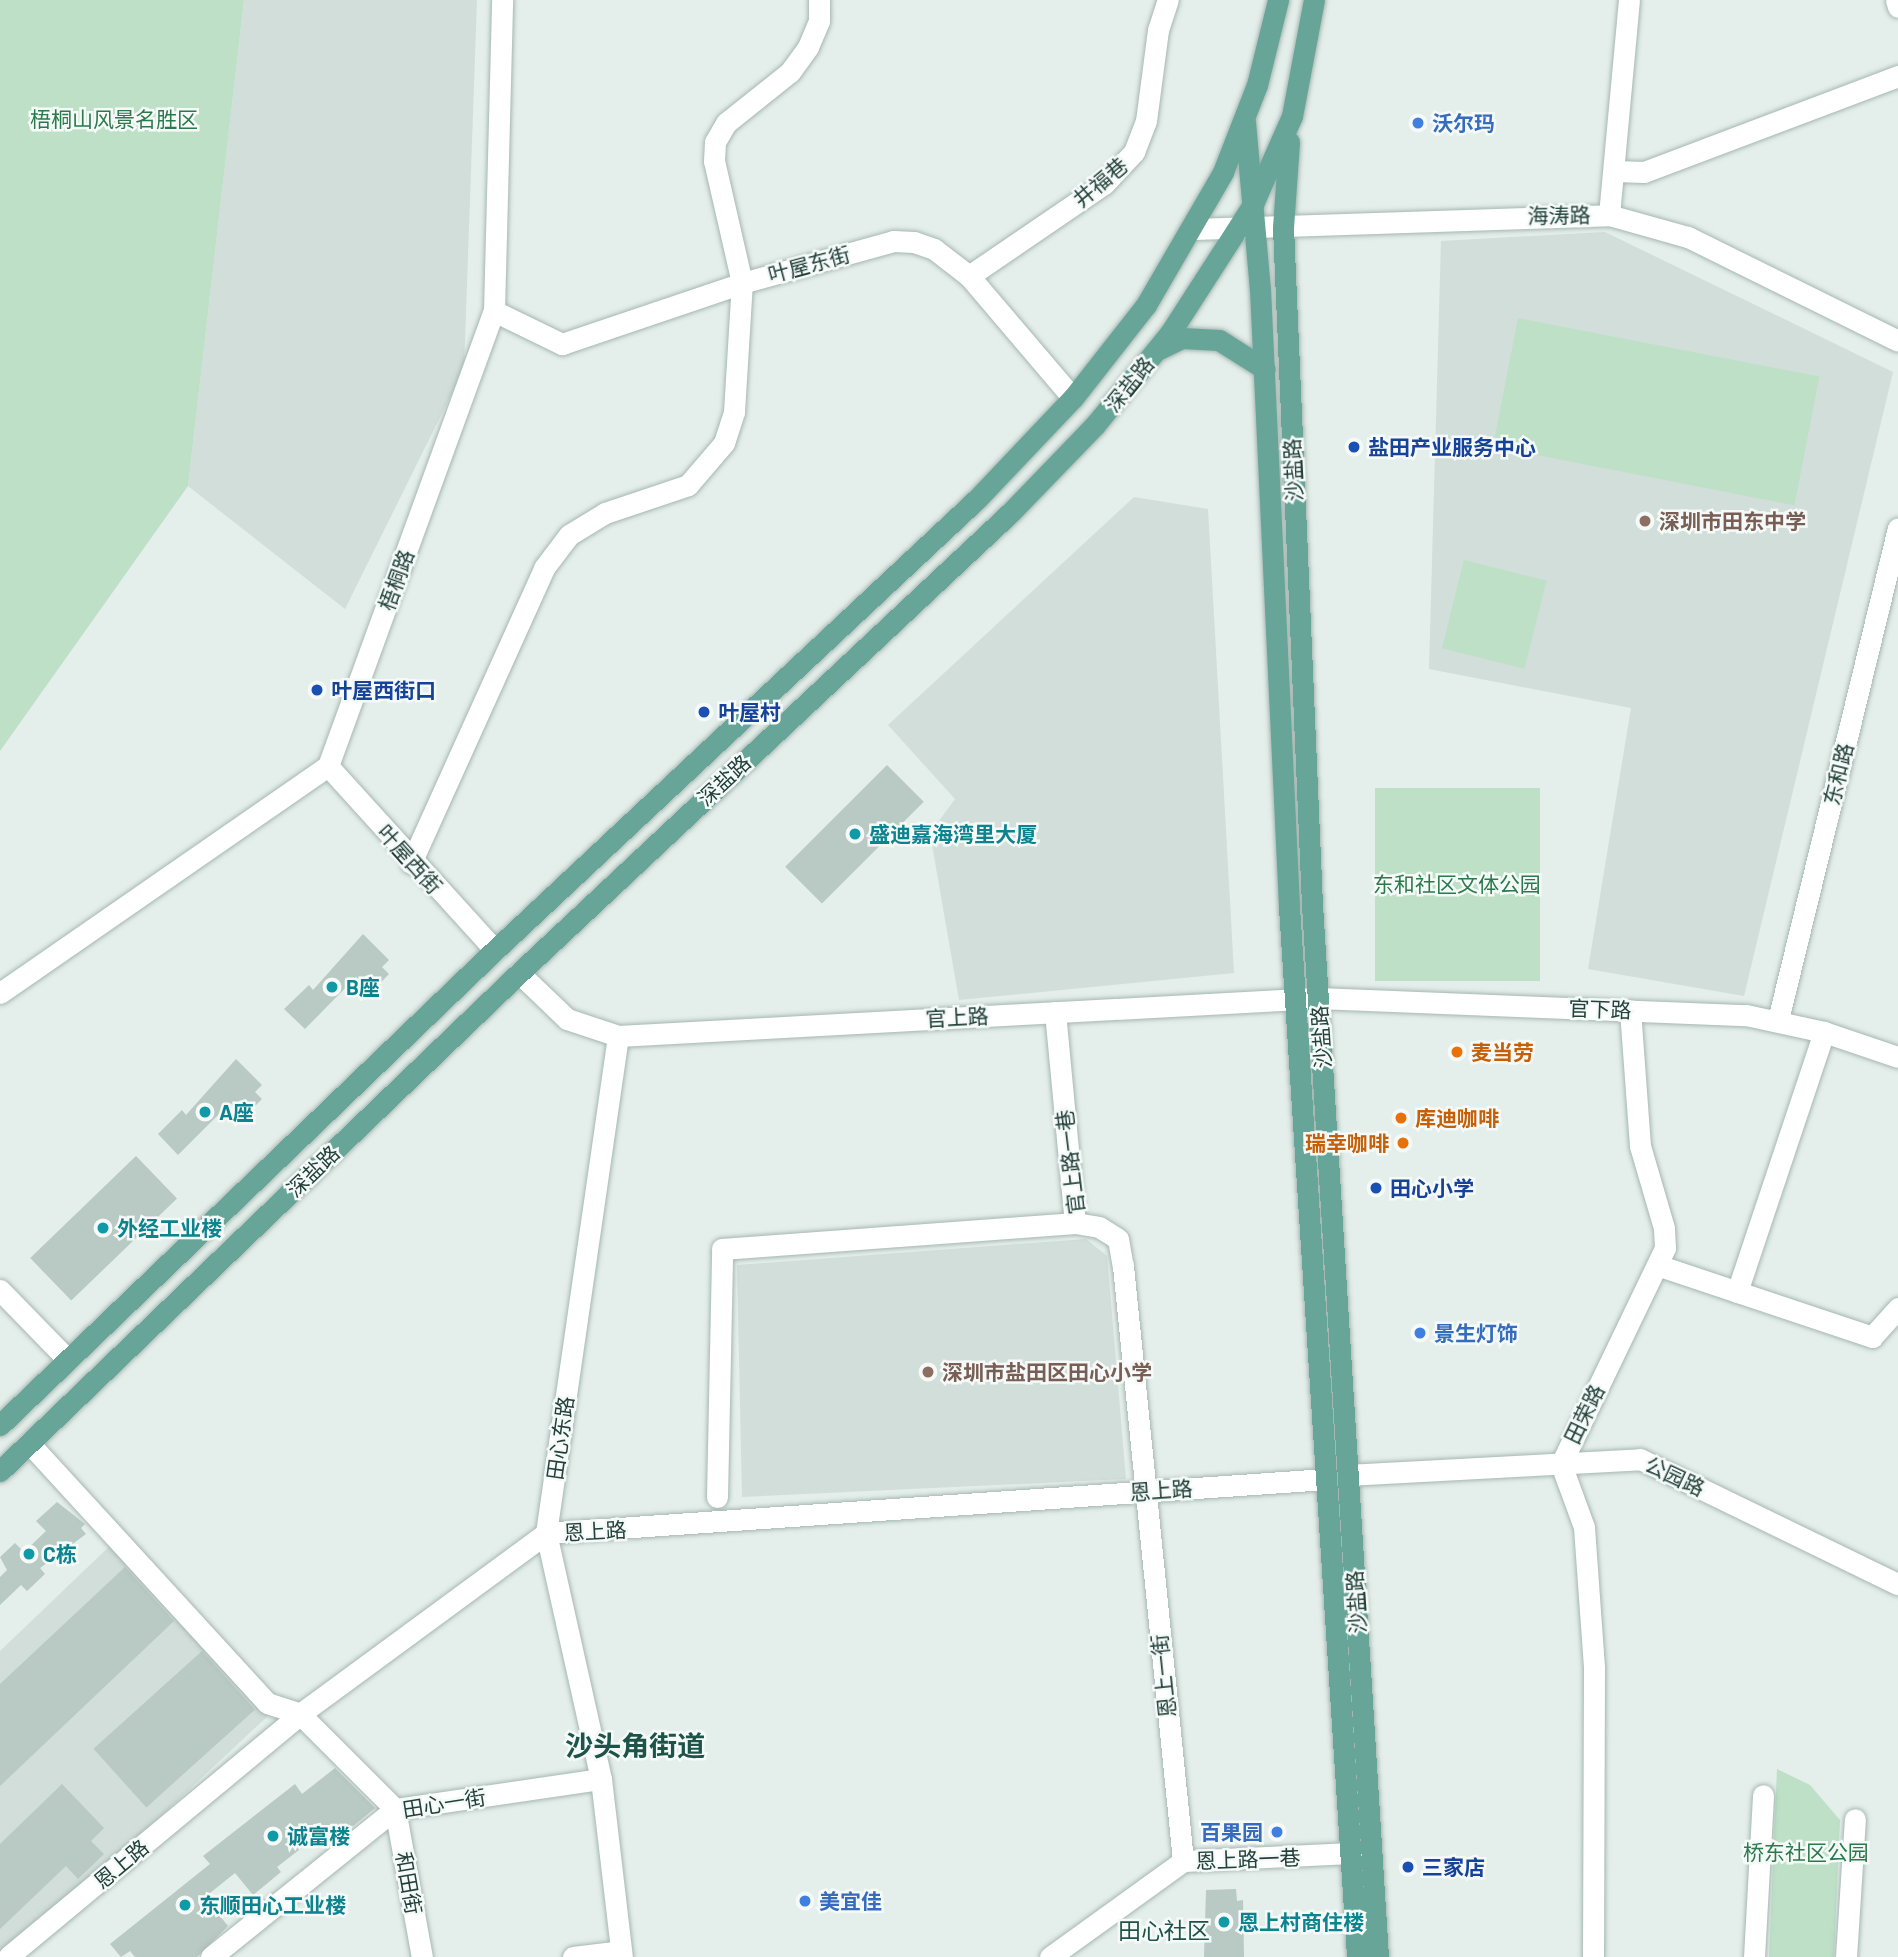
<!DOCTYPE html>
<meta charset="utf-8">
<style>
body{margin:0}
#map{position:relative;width:1898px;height:1957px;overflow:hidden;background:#e4eeea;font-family:Barlow,"Noto Sans SC",sans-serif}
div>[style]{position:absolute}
.built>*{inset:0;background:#d2ded9}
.green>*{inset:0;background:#bde0c7;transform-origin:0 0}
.building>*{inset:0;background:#b9c9c3;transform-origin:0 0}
.roads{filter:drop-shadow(0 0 2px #a6b7b2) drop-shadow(0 0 2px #a6b7b2)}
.minor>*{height:21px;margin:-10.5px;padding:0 10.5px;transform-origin:10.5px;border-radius:10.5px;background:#fff}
.major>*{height:21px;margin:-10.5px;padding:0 10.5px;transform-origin:10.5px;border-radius:10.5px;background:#67a598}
.dots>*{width:19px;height:19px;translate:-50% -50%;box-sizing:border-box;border:4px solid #f5faf8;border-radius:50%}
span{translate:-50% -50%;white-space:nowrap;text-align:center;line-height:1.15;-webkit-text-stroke:5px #f5faf8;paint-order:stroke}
.park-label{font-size:21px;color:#2b7a4c}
.shop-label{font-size:21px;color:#366cbe;font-weight:700}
.left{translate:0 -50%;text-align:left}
.right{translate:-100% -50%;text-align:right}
.street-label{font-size:21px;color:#23413a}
.transit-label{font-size:21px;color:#164399;font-weight:700}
.education-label{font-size:21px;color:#785e54;font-weight:700}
.culture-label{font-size:21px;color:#0d838f;font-weight:700}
.food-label{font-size:21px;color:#c56008;font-weight:700}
.neighbourhood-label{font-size:23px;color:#1d5449}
.district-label{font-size:28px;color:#1d5449;font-weight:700}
</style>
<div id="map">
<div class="built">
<div style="clip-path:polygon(244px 0,477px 0,464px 369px,345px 609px,188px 486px)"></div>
<div style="clip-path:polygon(1605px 232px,1893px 372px,1744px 996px,1588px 969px,1631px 708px,1429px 669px,1441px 241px)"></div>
<div style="clip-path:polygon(1134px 497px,1208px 509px,1234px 973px,959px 1000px,930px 833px,955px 799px,888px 725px)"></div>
<div style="clip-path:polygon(1086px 1239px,1107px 1256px,1126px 1479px,742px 1497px,737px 1265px)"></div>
<div style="clip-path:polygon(113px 1543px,270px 1714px,10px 1957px,0 1957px,0 1651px)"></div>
</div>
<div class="green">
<div style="clip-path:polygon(0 0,244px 0,188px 486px,0 751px)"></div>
<div style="left:1518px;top:318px;width:307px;height:131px;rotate:11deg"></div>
<div style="left:1464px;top:560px;width:85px;height:91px;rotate:14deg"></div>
<div style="left:1375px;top:788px;width:165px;height:193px"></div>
<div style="clip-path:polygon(1777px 1769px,1810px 1785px,1840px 1820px,1834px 1957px,1769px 1957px)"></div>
</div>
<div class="building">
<div style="left:887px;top:765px;width:52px;height:144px;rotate:45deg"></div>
<div style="clip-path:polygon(363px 934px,389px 960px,382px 967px,389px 974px,374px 989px,356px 977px,305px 1029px,284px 1009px,309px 985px,313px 990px)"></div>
<div style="clip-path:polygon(236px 1059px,262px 1085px,255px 1092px,262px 1099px,247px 1114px,230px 1103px,178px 1155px,158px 1134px,182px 1110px,186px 1115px)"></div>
<div style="left:136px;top:1156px;width:59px;height:147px;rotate:46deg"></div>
<div style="clip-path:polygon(57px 1502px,85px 1524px,81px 1528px,86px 1534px,40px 1568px,45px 1574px,27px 1591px,21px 1585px,0 1605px,0 1577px,7px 1570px,0 1557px,15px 1543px,24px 1552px,46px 1531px,36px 1521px)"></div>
<div style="clip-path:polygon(125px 1567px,174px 1621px,0 1786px,0 1684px)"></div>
<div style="left:202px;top:1651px;width:79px;height:146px;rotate:48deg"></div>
<div style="clip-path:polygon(335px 1768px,375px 1808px,335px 1841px,326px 1829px,277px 1867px,281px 1872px,253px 1895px,235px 1873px,205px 1897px,228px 1926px,197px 1957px,135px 1957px,130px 1951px,121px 1957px,110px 1944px,210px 1864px,203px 1856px,295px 1784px,302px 1794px)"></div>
<div style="clip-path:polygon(62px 1784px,104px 1828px,91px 1841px,104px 1854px,78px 1879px,66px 1866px,0 1929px,0 1844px)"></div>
<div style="clip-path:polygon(1236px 1889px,1237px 1901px,1243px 1900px,1244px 1957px,1204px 1957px,1206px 1890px)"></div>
</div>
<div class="roads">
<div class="minor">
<div style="left:1896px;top:0;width:7px;rotate:74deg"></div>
<div style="left:1614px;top:171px;width:30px;rotate:2deg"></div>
<div style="left:1644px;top:172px;width:272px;rotate:-20.7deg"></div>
<div style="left:1609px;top:215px;width:216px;rotate:-84.7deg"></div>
<div style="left:1194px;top:229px;width:415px;rotate:-1.9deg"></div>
<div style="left:1609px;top:215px;width:82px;rotate:15.6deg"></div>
<div style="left:1688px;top:237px;width:234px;rotate:26.3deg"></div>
<div style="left:969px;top:276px;width:163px;rotate:-34.3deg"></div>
<div style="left:1104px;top:184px;width:44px;rotate:-46.8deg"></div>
<div style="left:1134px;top:152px;width:33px;rotate:-69deg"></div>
<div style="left:1146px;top:121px;width:92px;rotate:-82.5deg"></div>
<div style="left:1158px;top:30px;width:32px;rotate:-72deg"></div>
<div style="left:494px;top:311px;width:76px;rotate:25.9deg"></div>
<div style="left:562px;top:344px;width:190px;rotate:-18.7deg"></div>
<div style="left:742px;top:283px;width:157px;rotate:-15.5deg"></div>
<div style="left:893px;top:241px;width:21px;rotate:3deg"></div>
<div style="left:914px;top:242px;width:21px;rotate:19deg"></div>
<div style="left:934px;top:249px;width:44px;rotate:37.6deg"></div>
<div style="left:969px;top:276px;width:160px;rotate:49.6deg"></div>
<div style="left:328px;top:766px;width:248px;rotate:47.8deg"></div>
<div style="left:411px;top:863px;width:324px;rotate:-65.7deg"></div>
<div style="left:544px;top:568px;width:41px;rotate:-52.9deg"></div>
<div style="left:569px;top:535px;width:42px;rotate:-31.4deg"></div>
<div style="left:605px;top:513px;width:88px;rotate:-18.6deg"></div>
<div style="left:688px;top:485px;width:55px;rotate:-49.4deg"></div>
<div style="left:724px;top:443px;width:33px;rotate:-72deg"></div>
<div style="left:734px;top:412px;width:129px;rotate:-86.5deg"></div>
<div style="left:742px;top:283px;width:125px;rotate:-102.9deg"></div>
<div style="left:714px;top:161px;width:19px;rotate:-87deg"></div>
<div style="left:715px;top:142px;width:22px;rotate:-60deg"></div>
<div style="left:726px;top:123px;width:82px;rotate:-38.6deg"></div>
<div style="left:790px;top:72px;width:31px;rotate:-54deg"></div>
<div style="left:808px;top:47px;width:28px;rotate:-67deg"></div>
<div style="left:819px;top:21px;width:21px;rotate:-90deg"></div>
<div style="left:519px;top:973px;width:66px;rotate:43.8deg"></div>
<div style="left:567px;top:1019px;width:54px;rotate:18.4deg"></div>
<div style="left:618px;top:1036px;width:502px;rotate:98.24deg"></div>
<div style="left:546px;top:1533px;width:252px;rotate:77.4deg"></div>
<div style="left:601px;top:1779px;width:179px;rotate:83.3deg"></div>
<div style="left:0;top:993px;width:399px;rotate:-34.7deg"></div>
<div style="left:328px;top:766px;width:484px;rotate:-70deg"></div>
<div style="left:494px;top:311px;width:311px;rotate:-88.5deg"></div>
<div style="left:1055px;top:1012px;width:212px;rotate:84.6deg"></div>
<div style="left:1075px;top:1223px;width:24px;rotate:9deg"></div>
<div style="left:1099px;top:1227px;width:22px;rotate:32deg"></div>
<div style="left:1118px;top:1239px;width:27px;rotate:80deg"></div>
<div style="left:1123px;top:1266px;width:598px;rotate:84.24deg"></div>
<div style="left:1778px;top:1020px;width:506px;rotate:-76.29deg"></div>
<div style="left:618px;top:1036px;width:701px;rotate:-3.11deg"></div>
<div style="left:1318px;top:998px;width:428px;rotate:2.3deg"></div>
<div style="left:1746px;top:1015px;width:80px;rotate:12.3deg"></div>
<div style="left:1824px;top:1032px;width:78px;rotate:18.7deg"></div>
<div style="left:1660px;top:1266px;width:224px;rotate:18.5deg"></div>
<div style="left:1872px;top:1337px;width:39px;rotate:-48deg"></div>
<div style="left:0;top:1290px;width:96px;rotate:45.8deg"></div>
<div style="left:1737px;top:1292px;width:274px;rotate:-71.5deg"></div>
<div style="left:29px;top:1443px;width:352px;rotate:47.5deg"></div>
<div style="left:267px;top:1703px;width:35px;rotate:18deg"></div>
<div style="left:300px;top:1714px;width:134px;rotate:45deg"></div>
<div style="left:395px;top:1809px;width:150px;rotate:79.7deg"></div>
<div style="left:1348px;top:1475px;width:292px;rotate:-3.1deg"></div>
<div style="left:1640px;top:1459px;width:287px;rotate:25.9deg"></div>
<div style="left:717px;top:1497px;width:248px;rotate:-88.8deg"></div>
<div style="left:722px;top:1249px;width:354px;rotate:-4.2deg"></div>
<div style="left:9px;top:1956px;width:378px;rotate:-39.7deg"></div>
<div style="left:300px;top:1714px;width:305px;rotate:-36.3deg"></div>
<div style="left:546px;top:1533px;width:782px;rotate:-3.96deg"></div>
<div style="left:211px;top:1957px;width:236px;rotate:-38.8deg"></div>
<div style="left:395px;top:1809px;width:208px;rotate:-8.3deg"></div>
<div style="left:573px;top:1957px;width:48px;rotate:-7.1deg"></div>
<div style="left:1050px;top:1957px;width:164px;rotate:-35.8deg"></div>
<div style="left:1183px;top:1861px;width:168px;rotate:-2.7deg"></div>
<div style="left:1593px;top:1957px;width:290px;rotate:-89.8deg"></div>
<div style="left:1594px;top:1667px;width:140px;rotate:-94.1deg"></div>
<div style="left:1584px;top:1527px;width:67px;rotate:-110.1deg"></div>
<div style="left:1561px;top:1464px;width:240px;rotate:-64.3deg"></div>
<div style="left:1665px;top:1248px;width:20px;rotate:-93deg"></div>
<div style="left:1664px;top:1228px;width:85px;rotate:-106.3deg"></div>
<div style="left:1640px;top:1146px;width:136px;rotate:-94.2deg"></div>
<div style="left:1754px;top:1957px;width:162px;rotate:-86.8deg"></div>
<div style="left:1846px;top:1957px;width:138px;rotate:-86.3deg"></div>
</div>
<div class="major">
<div style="left:1245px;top:122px;width:168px;rotate:84.9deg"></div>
<div style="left:1260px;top:289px;width:619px;rotate:87.31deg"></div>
<div style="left:1289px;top:907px;width:1052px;rotate:86.29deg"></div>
<div style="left:1289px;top:142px;width:85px;rotate:94deg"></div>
<div style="left:1283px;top:227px;width:679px;rotate:87.55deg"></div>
<div style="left:1312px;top:905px;width:1054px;rotate:86.41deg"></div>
<div style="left:1159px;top:349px;width:25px;rotate:-26deg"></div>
<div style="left:1182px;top:338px;width:37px;rotate:3deg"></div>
<div style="left:1219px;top:340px;width:54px;rotate:32.2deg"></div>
<div style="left:0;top:1425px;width:686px;rotate:-43.82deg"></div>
<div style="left:495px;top:950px;width:660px;rotate:-43.1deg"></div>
<div style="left:977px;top:499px;width:139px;rotate:-46.5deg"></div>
<div style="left:1073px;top:398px;width:118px;rotate:-51.9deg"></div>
<div style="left:1146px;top:305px;width:154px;rotate:-59.9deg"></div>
<div style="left:1223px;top:172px;width:93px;rotate:-68.7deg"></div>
<div style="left:1257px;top:85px;width:88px;rotate:-76.1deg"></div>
<div style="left:0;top:1471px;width:719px;rotate:-43.82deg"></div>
<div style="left:519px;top:973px;width:674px;rotate:-43.14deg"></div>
<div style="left:1011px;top:512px;width:121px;rotate:-46deg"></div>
<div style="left:1095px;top:425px;width:119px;rotate:-50.8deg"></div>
<div style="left:1170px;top:333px;width:153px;rotate:-57.2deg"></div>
<div style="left:1253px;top:204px;width:96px;rotate:-66.1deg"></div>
<div style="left:1292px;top:116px;width:118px;rotate:-79.3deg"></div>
</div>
</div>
<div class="dots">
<div style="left:1418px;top:123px;background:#3f7fe0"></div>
<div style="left:1354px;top:447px;background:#1a4fb4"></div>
<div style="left:1645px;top:521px;background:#8d6e63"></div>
<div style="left:317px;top:690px;background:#1a4fb4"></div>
<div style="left:704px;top:712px;background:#1a4fb4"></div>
<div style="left:855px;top:834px;background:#0f9aa8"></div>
<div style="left:332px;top:987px;background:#0f9aa8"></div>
<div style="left:1457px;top:1052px;background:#e8710a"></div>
<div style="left:205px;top:1112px;background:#0f9aa8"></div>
<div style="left:1401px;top:1118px;background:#e8710a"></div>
<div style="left:1403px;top:1143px;background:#e8710a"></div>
<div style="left:1376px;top:1188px;background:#1a4fb4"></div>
<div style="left:103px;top:1228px;background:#0f9aa8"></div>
<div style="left:1420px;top:1333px;background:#3f7fe0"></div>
<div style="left:928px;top:1372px;background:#8d6e63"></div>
<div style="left:29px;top:1554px;background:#0f9aa8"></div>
<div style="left:1277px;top:1832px;background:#3f7fe0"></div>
<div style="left:273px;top:1836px;background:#0f9aa8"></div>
<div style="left:1408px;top:1867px;background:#1a4fb4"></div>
<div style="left:805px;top:1901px;background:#3f7fe0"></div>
<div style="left:185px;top:1905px;background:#0f9aa8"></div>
<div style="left:1224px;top:1922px;background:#0f9aa8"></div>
</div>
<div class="park-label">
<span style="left:114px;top:119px">梧桐山风景名胜区</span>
<span style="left:1457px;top:884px">东和社区文体公园</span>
<span style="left:1806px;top:1852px">桥东社区公园</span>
</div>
<div class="shop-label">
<span class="left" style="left:1432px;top:123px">沃尔玛</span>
<span class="left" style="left:1434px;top:1333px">景生灯饰</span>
<span class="right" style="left:1263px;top:1832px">百果园</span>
<span class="left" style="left:819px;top:1901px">美宜佳</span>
</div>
<div class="street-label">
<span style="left:1100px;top:182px;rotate:-40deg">井福巷</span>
<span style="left:1559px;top:215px;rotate:-1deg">海涛路</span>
<span style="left:809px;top:264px;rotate:-15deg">叶屋东街</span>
<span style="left:1129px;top:384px;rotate:-51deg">深盐路</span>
<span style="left:1293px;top:470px;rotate:-93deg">沙盐路</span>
<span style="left:396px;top:580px;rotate:-70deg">梧桐路</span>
<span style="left:1838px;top:774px;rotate:-76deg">东和路</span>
<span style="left:724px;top:780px;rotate:-43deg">深盐路</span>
<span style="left:410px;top:859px;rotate:48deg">叶屋西街</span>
<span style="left:1600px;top:1009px;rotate:2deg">官下路</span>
<span style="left:957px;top:1017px;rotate:-3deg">官上路</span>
<span style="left:1321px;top:1037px;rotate:-94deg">沙盐路</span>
<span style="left:1070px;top:1162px;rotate:-97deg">官上路一巷</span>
<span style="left:313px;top:1171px;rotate:-44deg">深盐路</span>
<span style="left:1584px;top:1414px;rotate:-64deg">田荣路</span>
<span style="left:560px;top:1438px;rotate:-82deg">田心东路</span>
<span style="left:1675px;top:1476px;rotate:25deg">公园路</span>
<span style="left:1161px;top:1490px;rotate:-4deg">恩上路</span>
<span style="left:595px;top:1531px;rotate:-3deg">恩上路</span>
<span style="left:1356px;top:1602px;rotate:-94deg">沙盐路</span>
<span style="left:1163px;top:1676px;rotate:-96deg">恩上一街</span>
<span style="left:444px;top:1803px;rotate:-9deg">田心一街</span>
<span style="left:1248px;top:1859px;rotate:-2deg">恩上路一巷</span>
<span style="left:121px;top:1864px;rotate:-40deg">恩上路</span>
<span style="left:409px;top:1883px;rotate:80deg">和田街</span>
</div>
<div class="transit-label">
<span class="left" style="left:1368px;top:447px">盐田产业服务中心</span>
<span class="left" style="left:331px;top:690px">叶屋西街口</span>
<span class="left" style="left:718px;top:712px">叶屋村</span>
<span class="left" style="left:1390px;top:1188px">田心小学</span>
<span class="left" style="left:1422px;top:1867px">三家店</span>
</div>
<div class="education-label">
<span class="left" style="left:1659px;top:521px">深圳市田东中学</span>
<span class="left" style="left:942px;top:1372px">深圳市盐田区田心小学</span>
</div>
<div class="culture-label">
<span class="left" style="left:869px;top:834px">盛迪嘉海湾里大厦</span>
<span class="left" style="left:346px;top:987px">B座</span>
<span class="left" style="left:219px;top:1112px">A座</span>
<span class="left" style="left:117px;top:1228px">外经工业楼</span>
<span class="left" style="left:43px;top:1554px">C栋</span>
<span class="left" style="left:287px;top:1836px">诚富楼</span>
<span class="left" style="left:199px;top:1905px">东顺田心工业楼</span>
<span class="left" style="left:1238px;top:1922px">恩上村商住楼</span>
</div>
<div class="food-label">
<span class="left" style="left:1471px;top:1052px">麦当劳</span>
<span class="left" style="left:1415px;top:1118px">库迪咖啡</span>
<span class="right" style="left:1389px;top:1143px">瑞幸咖啡</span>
</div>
<div class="neighbourhood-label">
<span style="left:1164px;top:1930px">田心社区</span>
</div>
<div class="district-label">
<span style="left:635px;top:1745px">沙头角街道</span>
</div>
</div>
